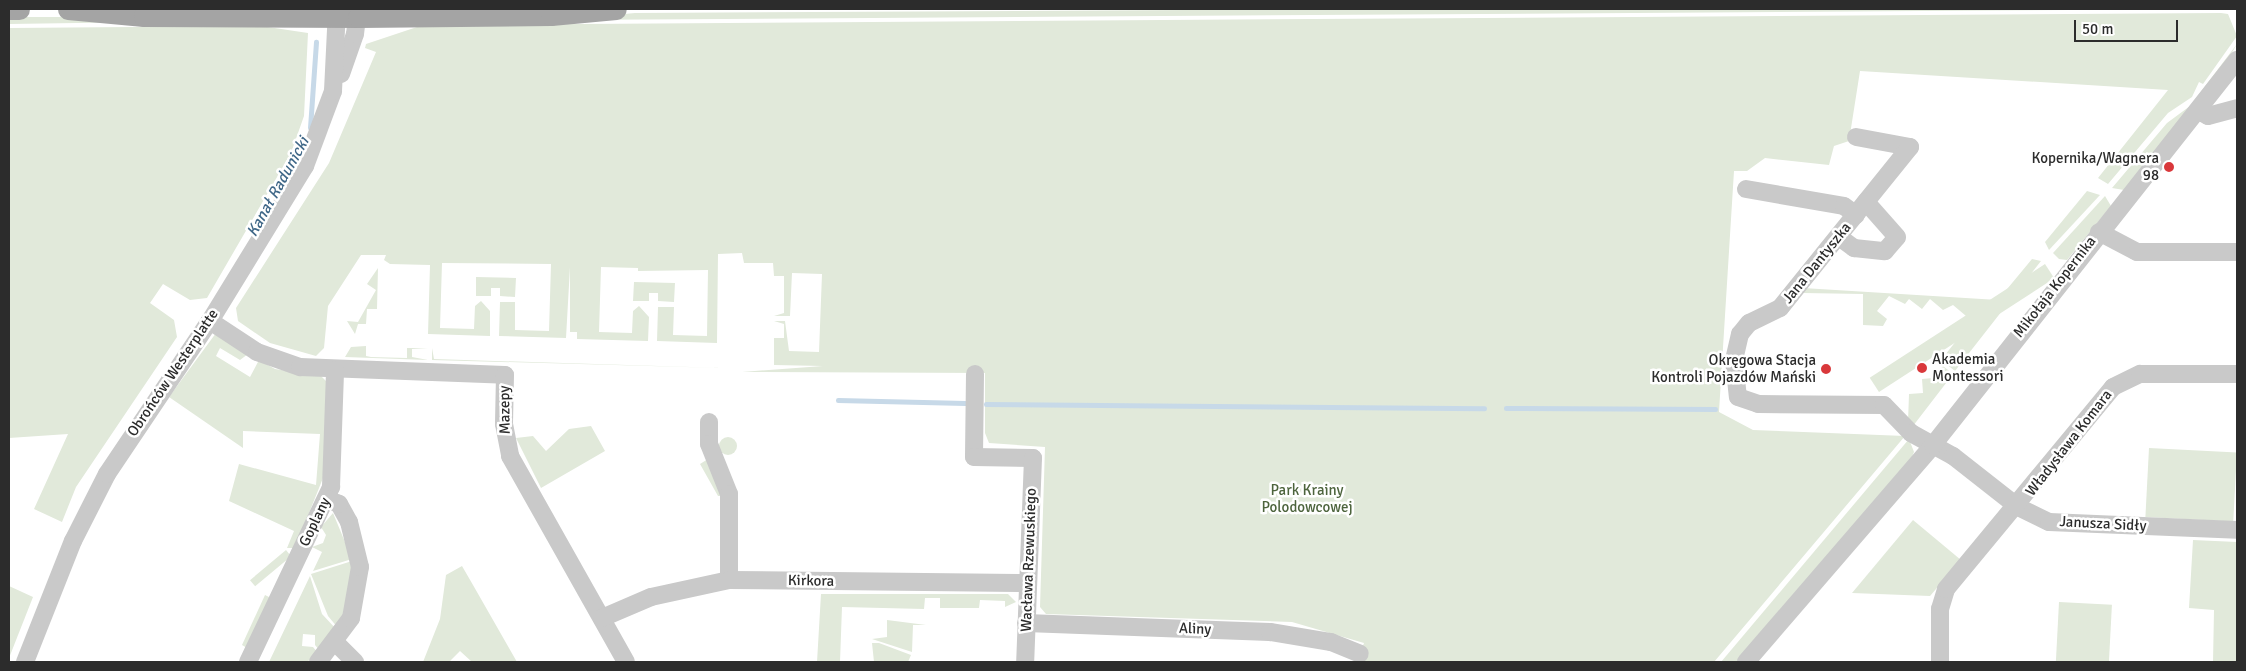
<!DOCTYPE html>
<meta charset="utf-8">
<style>
body{margin:0}
#map{position:relative;width:2246px;height:671px;overflow:hidden;background:#fff;font-family:Signika,sans-serif}
div>[style]{position:absolute}
.green>*{inset:0;background:#e1e9da;transform-origin:0 0}
.round{border-radius:50%}
.stream>*{height:4.5px;margin:-2.25px;padding:0 2.25px;transform-origin:2.25px;border-radius:2.25px;background:#c7d9e8}
.minor>*{height:18px;margin:-9px;padding:0 9px;transform-origin:9px;border-radius:9px;background:#c9c9c9}
.major>*{height:21px;margin:-10.5px;padding:0 10.5px;transform-origin:10.5px;border-radius:10.5px;background:#a4a4a4}
.dots>*{width:14px;height:14px;translate:-50% -50%;box-sizing:border-box;border:2px solid #fff;border-radius:50%}
span{translate:-50% -50%;white-space:nowrap;text-align:center;line-height:1.15;-webkit-text-stroke:5px #fff;paint-order:stroke}
.poi-label{font-size:15px;color:#2c2c2c}
.right{translate:-100% -50%;text-align:right}
.left{translate:0 -50%;text-align:left}
.street-label{font-size:15px;color:#2c2c2c}
.park-label{font-size:15px;color:#4d643d}
.water-label{font-size:16px;color:#406888;font-style:italic}
.frame{position:absolute;inset:0;border:10px solid #2c2c2c;pointer-events:none}
.scale{position:absolute;left:2074px;top:20px;width:104px;height:22px;box-sizing:border-box;border:2px solid #2c2c2c;border-top:0;padding-left:6px;font-size:15px;line-height:18px;white-space:nowrap;color:#2c2c2c;-webkit-text-stroke:4px #fff;paint-order:stroke}
</style>
<div id="map">
<div class="green">
<div style="clip-path:polygon(1362px 9px,2228px 9px,560px 20px,635px 13px)"></div>
<div style="clip-path:polygon(2221px 13px,2228px 14px,2237px 36px,2203px 84px,2199px 82px,2192px 97px,2168px 113px,2108px 184px,2098px 178px,2168px 90px,1860px 71px,1849px 141px,1834px 146px,1829px 165px,1765px 158px,1747px 171px,1734px 171px,1719px 412px,1753px 430px,1905px 436px,1714px 662px,1357px 662px,1364px 643px,1292px 622px,1046px 614px,1040px 607px,1045px 447px,989px 443px,985px 433px,985px 373px,742px 372px,823px 366px,774px 365px,774px 338px,784px 338px,784px 324px,774px 321px,785px 321px,789px 351px,819px 352px,822px 274px,792px 273px,790px 316px,774px 316px,784px 313px,784px 276px,774px 276px,773px 263px,744px 263px,742px 253px,718px 254px,717px 343px,657px 341px,658px 307px,674px 307px,673px 335px,707px 336px,708px 270px,638px 271px,638px 268px,601px 267px,599px 332px,632px 333px,633px 311px,639px 306px,649px 317px,648px 341px,577px 339px,577px 332px,570px 332px,570px 267px,566px 338px,499px 336px,500px 302px,515px 302px,515px 330px,549px 331px,551px 264px,442px 263px,440px 328px,474px 329px,475px 306px,481px 301px,490px 311px,490px 336px,428px 334px,430px 265px,390px 264px,384px 260px,386px 255px,361px 255px,328px 306px,324px 348px,316px 356px,270px 343px,238px 321px,236px 308px,329px 163px,376px 52px,365px 48px,366px 44px,423px 25px)"></div>
<div style="clip-path:polygon(9px 17px,67px 17px,145px 22px,9px 24px)"></div>
<div style="clip-path:polygon(261px 26px,308px 33px,304px 116px,291px 153px,207px 298px,190px 300px,163px 284px,150px 303px,174px 320px,177px 337px,76px 487px,62px 522px,34px 509px,68px 434px,9px 438px,9px 28px)"></div>
<div style="clip-path:polygon(2237px 44px,2218px 76px,2124px 190px,2112px 188px,2167px 123px,2190px 106px)"></div>
<div style="clip-path:polygon(2087px 191px,2100px 195px,2049px 250px,2045px 242px)"></div>
<div style="clip-path:polygon(2105px 196px,2111px 206px,2067px 260px,2059px 259px,2053px 253px)"></div>
<div style="clip-path:polygon(2032px 259px,2041px 261px,1955px 371px,1941px 360px,1972px 321px,1953px 305px,1943px 310px,1930px 299px,1922px 309px,1909px 299px,1905px 304px,1889px 296px,1877px 311px,1887px 319px,1883px 326px,1863px 325px,1863px 294px,1803px 293px,1788px 312px,1784px 309px,1803px 288px,1998px 300px)"></div>
<div style="left:2045px;top:264px;width:17px;height:209px;rotate:57deg"></div>
<div style="clip-path:polygon(378px 268px,377px 309px,367px 309px,366px 324px,358px 324px,355px 334px,347px 321px,358px 322px,376px 290px,367px 284px)"></div>
<div style="clip-path:polygon(476px 277px,516px 278px,515px 297px,500px 296px,500px 288px,491px 288px,491px 296px,476px 296px)"></div>
<div style="clip-path:polygon(634px 282px,675px 283px,674px 302px,658px 301px,658px 293px,649px 293px,649px 301px,633px 301px)"></div>
<div style="clip-path:polygon(216px 333px,248px 354px,240px 360px,220px 348px,216px 356px,250px 377px,259px 360px,275px 369px,321px 376px,327px 382px,325px 473px,295px 548px,287px 548px,294px 531px,229px 501px,239px 464px,316px 485px,320px 434px,243px 431px,243px 448px,169px 397px)"></div>
<div style="clip-path:polygon(366px 346px,366px 356px,371px 357px,407px 358px,407px 348px,428px 348px,412px 349px,412px 357px,428px 360px,345px 357px,351px 347px)"></div>
<div style="clip-path:polygon(432px 348px,434px 359px,722px 368px,432px 360px)"></div>
<div style="clip-path:polygon(1943px 366px,1953px 374px,1913px 426px,1908px 422px,1909px 394px,1923px 393px,1922px 379px,1933px 378px)"></div>
<div style="clip-path:polygon(591px 426px,605px 451px,541px 488px,516px 438px,533px 436px,546px 451px,569px 429px)"></div>
<div class="round" style="left:719px;top:437px;width:18px;height:18px"></div>
<div style="clip-path:polygon(1909px 439px,1914px 452px,1911px 459px,1873px 505px,1737px 662px,1721px 662px)"></div>
<div style="left:2149px;top:448px;width:88px;height:69px;rotate:3deg"></div>
<div style="clip-path:polygon(708px 459px,723px 496px,718px 496px,700px 464px)"></div>
<div style="clip-path:polygon(333px 513px,352px 559px,313px 571px,322px 552px,312px 547px,323px 543px,326px 535px,321px 527px)"></div>
<div style="clip-path:polygon(1913px 520px,1961px 560px,1930px 596px,1852px 593px)"></div>
<div style="clip-path:polygon(2193px 540px,2237px 542px,2237px 662px,2213px 662px,2214px 610px,2189px 608px)"></div>
<div style="left:286px;top:550px;width:8px;height:47px;rotate:50deg"></div>
<div style="clip-path:polygon(352px 561px,352px 589px,338px 628px,328px 616px,311px 574px)"></div>
<div style="clip-path:polygon(462px 566px,473px 585px,517px 662px,472px 662px,460px 651px,449px 662px,423px 662px,440px 619px,446px 575px)"></div>
<div style="clip-path:polygon(310px 576px,322px 614px,337px 630px,320px 651px,315px 645px,315px 635px,303px 634px,302px 646px,313px 647px,318px 653px,307px 662px,269px 662px)"></div>
<div style="clip-path:polygon(9px 586px,33px 597px,9px 658px)"></div>
<div style="clip-path:polygon(821px 594px,1008px 594px,1016px 602px,1005px 607px,1005px 601px,980px 600px,979px 608px,940px 608px,940px 598px,925px 598px,924px 609px,842px 607px,840px 662px,817px 662px)"></div>
<div style="clip-path:polygon(265px 595px,271px 598px,247px 648px,242px 645px)"></div>
<div style="left:2059px;top:602px;width:53px;height:60px;rotate:3deg"></div>
<div style="clip-path:polygon(887px 620px,926px 625px,913px 625px,912px 652px,872px 639px,887px 637px)"></div>
<div style="clip-path:polygon(879px 643px,911px 655px,908px 662px,874px 662px,872px 643px)"></div>
</div>
<div class="stream">
<div style="left:310px;top:128px;width:86px;rotate:-86deg"></div>
<div style="left:284px;top:184px;width:37px;rotate:-61deg"></div>
<div style="left:838px;top:400px;width:127px;rotate:1.4deg"></div>
<div style="left:986px;top:404px;width:498px;rotate:0.5deg"></div>
<div style="left:1506px;top:408px;width:209px;rotate:0.3deg"></div>
</div>
<div class="minor">
<div style="left:341px;top:74px;width:42px;rotate:-70.7deg"></div>
<div style="left:355px;top:34px;width:25px;rotate:-83deg"></div>
<div style="left:2199px;top:111px;width:10px;rotate:29deg"></div>
<div style="left:2208px;top:116px;width:30px;rotate:-15deg"></div>
<div style="left:1856px;top:137px;width:55px;rotate:10.5deg"></div>
<div style="left:1910px;top:147px;width:207px;rotate:128.9deg"></div>
<div style="left:1780px;top:308px;width:34px;rotate:154deg"></div>
<div style="left:1749px;top:323px;width:14px;rotate:129deg"></div>
<div style="left:1740px;top:334px;width:27px;rotate:103deg"></div>
<div style="left:1734px;top:360px;width:37px;rotate:84deg"></div>
<div style="left:1738px;top:397px;width:21px;rotate:19deg"></div>
<div style="left:1758px;top:404px;width:126px;rotate:0.5deg"></div>
<div style="left:1884px;top:405px;width:39px;rotate:46deg"></div>
<div style="left:1911px;top:433px;width:48px;rotate:28.7deg"></div>
<div style="left:1953px;top:456px;width:83px;rotate:38.1deg"></div>
<div style="left:2018px;top:507px;width:34px;rotate:26deg"></div>
<div style="left:2049px;top:522px;width:188px;rotate:2.4deg"></div>
<div style="left:1746px;top:189px;width:99px;rotate:9.8deg"></div>
<div style="left:1844px;top:206px;width:15px;rotate:37deg"></div>
<div style="left:2099px;top:232px;width:43px;rotate:27.8deg"></div>
<div style="left:2137px;top:252px;width:100px"></div>
<div style="left:1839px;top:237px;width:19px;rotate:36deg"></div>
<div style="left:1854px;top:248px;width:31px;rotate:6deg"></div>
<div style="left:1885px;top:251px;width:18px;rotate:-49deg"></div>
<div style="left:1897px;top:237px;width:47px;rotate:-131.5deg"></div>
<div style="left:210px;top:321px;width:56px;rotate:33.4deg"></div>
<div style="left:257px;top:352px;width:46px;rotate:19.2deg"></div>
<div style="left:300px;top:367px;width:205px;rotate:2.2deg"></div>
<div style="left:505px;top:375px;width:49px;rotate:91.2deg"></div>
<div style="left:504px;top:424px;width:33px;rotate:79deg"></div>
<div style="left:510px;top:456px;width:236px;rotate:60.6deg"></div>
<div style="left:975px;top:374px;width:83px;rotate:90.7deg"></div>
<div style="left:974px;top:457px;width:59px;rotate:1deg"></div>
<div style="left:1033px;top:458px;width:204px;rotate:92.2deg"></div>
<div style="left:709px;top:422px;width:22px;rotate:90deg"></div>
<div style="left:709px;top:444px;width:54px;rotate:68.2deg"></div>
<div style="left:729px;top:494px;width:86px;rotate:90deg"></div>
<div style="left:602px;top:618px;width:53px;rotate:-23.2deg"></div>
<div style="left:651px;top:597px;width:80px;rotate:-12.3deg"></div>
<div style="left:729px;top:580px;width:298px;rotate:0.6deg"></div>
<div style="left:1026px;top:623px;width:244px;rotate:2.1deg"></div>
<div style="left:1270px;top:632px;width:62px;rotate:9.3deg"></div>
<div style="left:1331px;top:642px;width:31px;rotate:22deg"></div>
<div style="left:336px;top:643px;width:27px;rotate:45deg"></div>
<div style="left:25px;top:662px;width:130px;rotate:-68.4deg"></div>
<div style="left:73px;top:541px;width:75px;rotate:-63.1deg"></div>
<div style="left:107px;top:474px;width:184px;rotate:-56.1deg"></div>
<div style="left:210px;top:321px;width:182px;rotate:-58.5deg"></div>
<div style="left:305px;top:166px;width:80px;rotate:-69.5deg"></div>
<div style="left:333px;top:91px;width:82px;rotate:-87.2deg"></div>
<div style="left:248px;top:662px;width:194px;rotate:-64.6deg"></div>
<div style="left:331px;top:487px;width:117px;rotate:-88deg"></div>
<div style="left:318px;top:662px;width:55px;rotate:-53.1deg"></div>
<div style="left:351px;top:618px;width:52px;rotate:-80deg"></div>
<div style="left:360px;top:567px;width:46px;rotate:-103.7deg"></div>
<div style="left:349px;top:522px;width:21px;rotate:-119deg"></div>
<div style="left:339px;top:504px;width:13px;rotate:-157deg"></div>
<div style="left:1746px;top:662px;width:286px;rotate:-49.2deg"></div>
<div style="left:1933px;top:445px;width:491px;rotate:-51.7deg"></div>
<div style="left:1940px;top:662px;width:53px;rotate:-90deg"></div>
<div style="left:1940px;top:609px;width:21px;rotate:-73deg"></div>
<div style="left:1946px;top:589px;width:262px;rotate:-50.4deg"></div>
<div style="left:2113px;top:387px;width:30px;rotate:-26deg"></div>
<div style="left:2140px;top:374px;width:97px"></div>
</div>
<div class="major">
<div style="left:9px;top:9px;width:10px"></div>
<div style="left:68px;top:9px;width:76px;rotate:5.3deg"></div>
<div style="left:144px;top:16px;width:214px;rotate:0.3deg"></div>
<div style="left:358px;top:17px;width:193px;rotate:-0.6deg"></div>
<div style="left:551px;top:15px;width:65px;rotate:-5.3deg"></div>
</div>
<div class="dots">
<div style="left:2169px;top:167px;background:#d9383b"></div>
<div style="left:1922px;top:368px;background:#d9383b"></div>
<div style="left:1826px;top:369px;background:#d9383b"></div>
</div>
<div class="poi-label">
<span class="right" style="left:2159px;top:167px">Kopernika/Wagnera<br>98</span>
<span class="left" style="left:1932px;top:368px">Akademia<br>Montessori</span>
<span class="right" style="left:1816px;top:369px">Okręgowa Stacja<br>Kontroli Pojazdów Mański</span>
</div>
<div class="street-label">
<span style="left:1817px;top:263px;rotate:-51deg">Jana Dantyszka</span>
<span style="left:2055px;top:287px;rotate:-52deg">Mikołaja Kopernika</span>
<span style="left:173px;top:373px;rotate:-56deg">Obrońców Westerplatte</span>
<span style="left:505px;top:410px;rotate:-91deg">Mazepy</span>
<span style="left:2069px;top:443px;rotate:-52deg">Władysława Komara</span>
<span style="left:315px;top:522px;rotate:-64deg">Goplany</span>
<span style="left:2103px;top:524px;rotate:3deg">Janusza Sidły</span>
<span style="left:1029px;top:560px;rotate:-88deg">Wacława Rzewuskiego</span>
<span style="left:811px;top:581px;rotate:1deg">Kirkora</span>
<span style="left:1195px;top:629px;rotate:2deg">Aliny</span>
</div>
<div class="park-label">
<span style="left:1307px;top:499px">Park Krainy<br>Polodowcowej</span>
</div>
<div class="water-label">
<span style="left:278px;top:187px;rotate:-61deg">Kanał Radunicki</span>
</div>
<div class="frame"></div>
<div class="scale">50 m</div>
</div>
